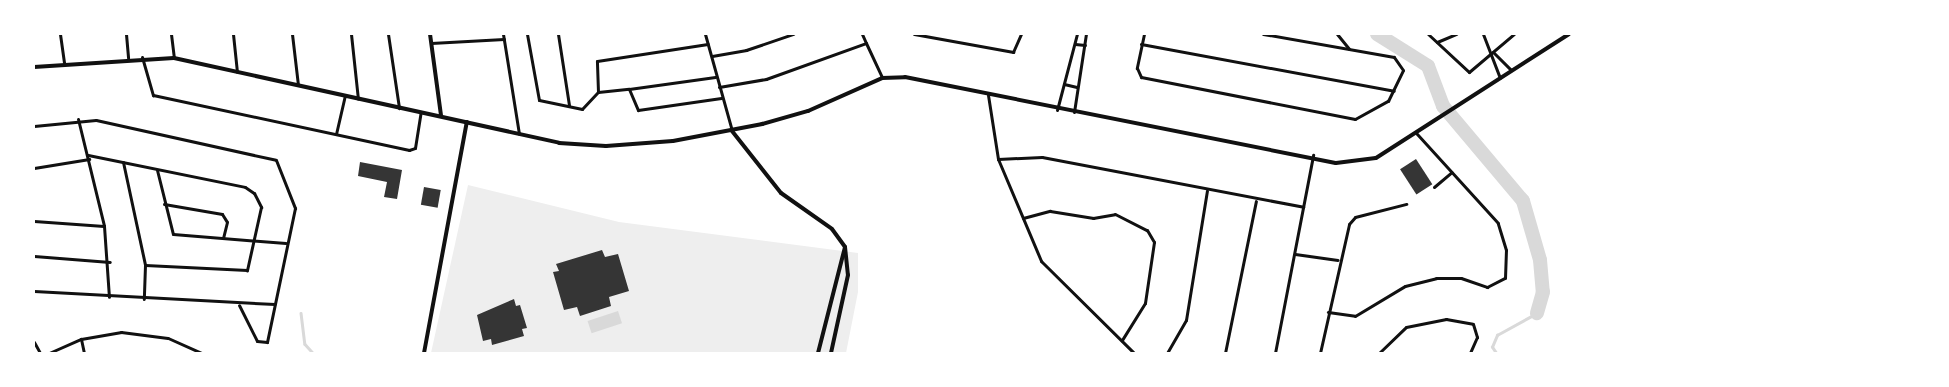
<!DOCTYPE html>
<style>
body{margin:0}
#map{position:relative;width:1949px;height:387px;overflow:hidden;background:#fff;font-family:"Archivo Narrow",sans-serif}
div>[style]{position:absolute}
.green>*{inset:0;background:#eee}
.water>*{inset:0;background:#d9d9d9;transform-origin:0 0}
.stream>*{height:2.5px;margin:-1.25px;padding:0 1.25px;transform-origin:1.25px;border-radius:1.25px;background:#d9d9d9}
.river>*{height:14px;margin:-7px;padding:0 7px;transform-origin:7px;border-radius:7px;background:#d9d9d9}
.building>*{inset:0;background:#353535;transform-origin:0 0}
.minor>*{height:3px;margin:-1.5px;padding:0 1.5px;transform-origin:1.5px;border-radius:1.5px;background:#111}
.tertiary>*{height:4px;margin:-2px;padding:0 2px;transform-origin:2px;border-radius:2px;background:#111}
span{translate:-50% -50%;white-space:nowrap;text-align:center;line-height:1.15;-webkit-text-stroke:4px #fff;paint-order:stroke}
.frame{position:absolute;inset:0;border:35px solid #fff;pointer-events:none}
</style>
<div id="map">
<div class="green">
<div style="clip-path:polygon(468px 185px,619px 222px,858px 253px,858px 292px,846px 353px,431px 353px)"></div>
</div>
<div class="water">
<div style="left:618px;top:311px;width:13px;height:32px;rotate:72deg"></div>
</div>
<div class="stream">
<div style="left:301px;top:313px;width:31px;rotate:83deg"></div>
<div style="left:305px;top:344px;width:12px;rotate:48deg"></div>
<div style="left:1496px;top:353px;width:7px;rotate:-124deg"></div>
<div style="left:1492px;top:347px;width:13px;rotate:-67deg"></div>
<div style="left:1497px;top:335px;width:46px;rotate:-28.8deg"></div>
</div>
<div class="river">
<div style="left:1377px;top:34px;width:60px;rotate:32.1deg"></div>
<div style="left:1428px;top:66px;width:43px;rotate:69.4deg"></div>
<div style="left:1443px;top:106px;width:124px;rotate:49.9deg"></div>
<div style="left:1523px;top:201px;width:61px;rotate:73.9deg"></div>
<div style="left:1540px;top:260px;width:32px;rotate:85deg"></div>
<div style="left:1543px;top:292px;width:22px;rotate:106deg"></div>
</div>
<div class="building">
<div style="left:1416px;top:159px;width:30px;height:19px;rotate:57deg"></div>
<div style="clip-path:polygon(360px 162px,402px 170px,397px 199px,384px 197px,387px 182px,358px 176px)"></div>
<div style="left:424px;top:187px;width:17px;height:18px;rotate:10deg"></div>
<div style="clip-path:polygon(602px 250px,605px 257px,618px 254px,629px 291px,609px 297px,611px 306px,580px 316px,577px 307px,564px 310px,553px 272px,559px 271px,556px 264px)"></div>
<div style="clip-path:polygon(514px 299px,516px 306px,520px 305px,527px 328px,522px 329px,524px 336px,492px 345px,491px 339px,483px 341px,477px 315px)"></div>
</div>
<div class="minor">
<div style="left:60px;top:34px;width:30px;rotate:82deg"></div>
<div style="left:126px;top:34px;width:24px;rotate:85deg"></div>
<div style="left:171px;top:34px;width:24px;rotate:83deg"></div>
<div style="left:233px;top:34px;width:38px;rotate:84deg"></div>
<div style="left:292px;top:34px;width:51px;rotate:83.3deg"></div>
<div style="left:351px;top:34px;width:65px;rotate:83.9deg"></div>
<div style="left:388px;top:34px;width:75px;rotate:81.5deg"></div>
<div style="left:503px;top:34px;width:101px;rotate:80.9deg"></div>
<div style="left:527px;top:34px;width:67px;rotate:79.7deg"></div>
<div style="left:539px;top:100px;width:44px;rotate:11.8deg"></div>
<div style="left:582px;top:109px;width:23px;rotate:-47deg"></div>
<div style="left:598px;top:92px;width:31px;rotate:-6deg"></div>
<div style="left:629px;top:89px;width:23px;rotate:67deg"></div>
<div style="left:638px;top:110px;width:84px;rotate:-8.2deg"></div>
<div style="left:558px;top:34px;width:72px;rotate:81.2deg"></div>
<div style="left:705px;top:34px;width:101px;rotate:74.4deg"></div>
<div style="left:914px;top:34px;width:101px;rotate:10.3deg"></div>
<div style="left:1013px;top:52px;width:20px;rotate:-66deg"></div>
<div style="left:1144px;top:34px;width:35px;rotate:102deg"></div>
<div style="left:1137px;top:68px;width:10px;rotate:66deg"></div>
<div style="left:1141px;top:77px;width:218px;rotate:11.1deg"></div>
<div style="left:1355px;top:119px;width:38px;rotate:-29deg"></div>
<div style="left:1388px;top:101px;width:34px;rotate:-64deg"></div>
<div style="left:1403px;top:70px;width:16px;rotate:-125deg"></div>
<div style="left:1394px;top:57px;width:133px;rotate:-170deg"></div>
<div style="left:1337px;top:34px;width:19px;rotate:51deg"></div>
<div style="left:1428px;top:34px;width:56px;rotate:42.8deg"></div>
<div style="left:1469px;top:72px;width:59px;rotate:-40.2deg"></div>
<div style="left:1483px;top:34px;width:47px;rotate:68.9deg"></div>
<div style="left:1437px;top:42px;width:21px;rotate:-23deg"></div>
<div style="left:431px;top:43px;width:73px;rotate:-3.1deg"></div>
<div style="left:866px;top:43px;width:38px;rotate:65deg"></div>
<div style="left:1075px;top:44px;width:10px;rotate:6deg"></div>
<div style="left:1141px;top:44px;width:257px;rotate:10.5deg"></div>
<div style="left:1493px;top:52px;width:25px;rotate:45deg"></div>
<div style="left:712px;top:56px;width:35px;rotate:-10deg"></div>
<div style="left:746px;top:50px;width:50px;rotate:-18.8deg"></div>
<div style="left:142px;top:57px;width:40px;rotate:74deg"></div>
<div style="left:153px;top:95px;width:262px;rotate:12.1deg"></div>
<div style="left:409px;top:150px;width:6px;rotate:-18deg"></div>
<div style="left:415px;top:148px;width:36px;rotate:-81deg"></div>
<div style="left:1064px;top:84px;width:13px;rotate:13deg"></div>
<div style="left:719px;top:87px;width:48px;rotate:-9.7deg"></div>
<div style="left:766px;top:79px;width:106px;rotate:-19.8deg"></div>
<div style="left:866px;top:43px;width:10px;rotate:-114deg"></div>
<div style="left:629px;top:89px;width:87px;rotate:-7.9deg"></div>
<div style="left:598px;top:92px;width:31px;rotate:-92deg"></div>
<div style="left:597px;top:61px;width:112px;rotate:-8.7deg"></div>
<div style="left:988px;top:95px;width:65px;rotate:81.1deg"></div>
<div style="left:998px;top:159px;width:111px;rotate:67.1deg"></div>
<div style="left:1041px;top:261px;width:131px;rotate:44.7deg"></div>
<div style="left:1057px;top:110px;width:79px;rotate:-75.3deg"></div>
<div style="left:1074px;top:112px;width:79px;rotate:-81.3deg"></div>
<div style="left:78px;top:119px;width:110px;rotate:76.3deg"></div>
<div style="left:104px;top:226px;width:71px;rotate:86deg"></div>
<div style="left:34px;top:126px;width:62px;rotate:-5.5deg"></div>
<div style="left:96px;top:120px;width:184px;rotate:12.5deg"></div>
<div style="left:276px;top:160px;width:52px;rotate:68.4deg"></div>
<div style="left:295px;top:208px;width:137px;rotate:101.8deg"></div>
<div style="left:267px;top:342px;width:10px;rotate:-174deg"></div>
<div style="left:257px;top:341px;width:40px;rotate:-116.6deg"></div>
<div style="left:336px;top:134px;width:39px;rotate:-77deg"></div>
<div style="left:88px;top:155px;width:160px;rotate:11.5deg"></div>
<div style="left:245px;top:187px;width:11px;rotate:34deg"></div>
<div style="left:254px;top:193px;width:16px;rotate:63deg"></div>
<div style="left:261px;top:207px;width:65px;rotate:102.5deg"></div>
<div style="left:247px;top:270px;width:102px;rotate:-177.2deg"></div>
<div style="left:998px;top:159px;width:44px;rotate:-2.6deg"></div>
<div style="left:1042px;top:157px;width:266px;rotate:10.8deg"></div>
<div style="left:123px;top:162px;width:105px;rotate:77.9deg"></div>
<div style="left:145px;top:265px;width:34px;rotate:92deg"></div>
<div style="left:34px;top:168px;width:56px;rotate:-9.3deg"></div>
<div style="left:157px;top:170px;width:66px;rotate:76deg"></div>
<div style="left:173px;top:234px;width:113px;rotate:4.6deg"></div>
<div style="left:1434px;top:187px;width:23px;rotate:-40deg"></div>
<div style="left:164px;top:204px;width:59px;rotate:9.8deg"></div>
<div style="left:222px;top:214px;width:9px;rotate:58deg"></div>
<div style="left:227px;top:222px;width:16px;rotate:104deg"></div>
<div style="left:1023px;top:218px;width:28px;rotate:-15deg"></div>
<div style="left:1050px;top:211px;width:44px;rotate:9.2deg"></div>
<div style="left:1093px;top:218px;width:22px;rotate:-10deg"></div>
<div style="left:1115px;top:214px;width:36px;rotate:27deg"></div>
<div style="left:1147px;top:230px;width:14px;rotate:60deg"></div>
<div style="left:1154px;top:242px;width:62px;rotate:98.4deg"></div>
<div style="left:1145px;top:303px;width:44px;rotate:121.9deg"></div>
<div style="left:34px;top:221px;width:70px;rotate:4.1deg"></div>
<div style="left:1295px;top:254px;width:43px;rotate:7.9deg"></div>
<div style="left:34px;top:256px;width:76px;rotate:4.5deg"></div>
<div style="left:34px;top:291px;width:241px;rotate:3.1deg"></div>
<div style="left:1328px;top:312px;width:27px;rotate:8deg"></div>
<div style="left:1355px;top:316px;width:58px;rotate:-31deg"></div>
<div style="left:1405px;top:286px;width:32px;rotate:-14deg"></div>
<div style="left:1436px;top:278px;width:25px"></div>
<div style="left:1461px;top:278px;width:28px;rotate:19deg"></div>
<div style="left:1487px;top:287px;width:20px;rotate:-27deg"></div>
<div style="left:1505px;top:278px;width:28px;rotate:-88deg"></div>
<div style="left:1506px;top:250px;width:28px;rotate:-107deg"></div>
<div style="left:1498px;top:223px;width:122px;rotate:-132.3deg"></div>
<div style="left:81px;top:339px;width:14px;rotate:78deg"></div>
<div style="left:34px;top:342px;width:13px;rotate:61deg"></div>
<div style="left:49px;top:353px;width:35px;rotate:-24deg"></div>
<div style="left:81px;top:339px;width:41px;rotate:-9.9deg"></div>
<div style="left:121px;top:332px;width:47px;rotate:7.3deg"></div>
<div style="left:168px;top:338px;width:37px;rotate:24deg"></div>
<div style="left:1167px;top:353px;width:38px;rotate:-60deg"></div>
<div style="left:1186px;top:320px;width:131px;rotate:-80.8deg"></div>
<div style="left:1225px;top:353px;width:155px;rotate:-78.5deg"></div>
<div style="left:1275px;top:353px;width:202px;rotate:-79.1deg"></div>
<div style="left:1320px;top:353px;width:132px;rotate:-77.3deg"></div>
<div style="left:1349px;top:224px;width:9px;rotate:-49deg"></div>
<div style="left:1355px;top:217px;width:53px;rotate:-14.3deg"></div>
<div style="left:1379px;top:353px;width:37px;rotate:-44deg"></div>
<div style="left:1406px;top:327px;width:41px;rotate:-11.3deg"></div>
<div style="left:1446px;top:319px;width:27px;rotate:10deg"></div>
<div style="left:1473px;top:324px;width:14px;rotate:73deg"></div>
<div style="left:1477px;top:337px;width:17px;rotate:114deg"></div>
</div>
<div class="tertiary">
<div style="left:430px;top:34px;width:82px;rotate:82.3deg"></div>
<div style="left:34px;top:67px;width:140px;rotate:-3.7deg"></div>
<div style="left:174px;top:58px;width:394px;rotate:12.4deg"></div>
<div style="left:559px;top:143px;width:47px;rotate:3.7deg"></div>
<div style="left:606px;top:146px;width:67px;rotate:-4.3deg"></div>
<div style="left:673px;top:141px;width:91px;rotate:-10.8deg"></div>
<div style="left:762px;top:124px;width:48px;rotate:-15.8deg"></div>
<div style="left:808px;top:111px;width:81px;rotate:-24deg"></div>
<div style="left:882px;top:78px;width:23px;rotate:-2deg"></div>
<div style="left:905px;top:77px;width:439px;rotate:11.3deg"></div>
<div style="left:1336px;top:163px;width:40px;rotate:-7.1deg"></div>
<div style="left:1376px;top:158px;width:229px;rotate:-32.7deg"></div>
<div style="left:732px;top:131px;width:79px;rotate:51.7deg"></div>
<div style="left:781px;top:193px;width:62px;rotate:35.2deg"></div>
<div style="left:832px;top:229px;width:22px;rotate:54deg"></div>
<div style="left:845px;top:247px;width:28px;rotate:84deg"></div>
<div style="left:848px;top:275px;width:80px;rotate:102.3deg"></div>
<div style="left:424px;top:353px;width:235px;rotate:-79.5deg"></div>
<div style="left:818px;top:353px;width:109px;rotate:-75.7deg"></div>
</div>
<div class="frame"></div>
</div>
